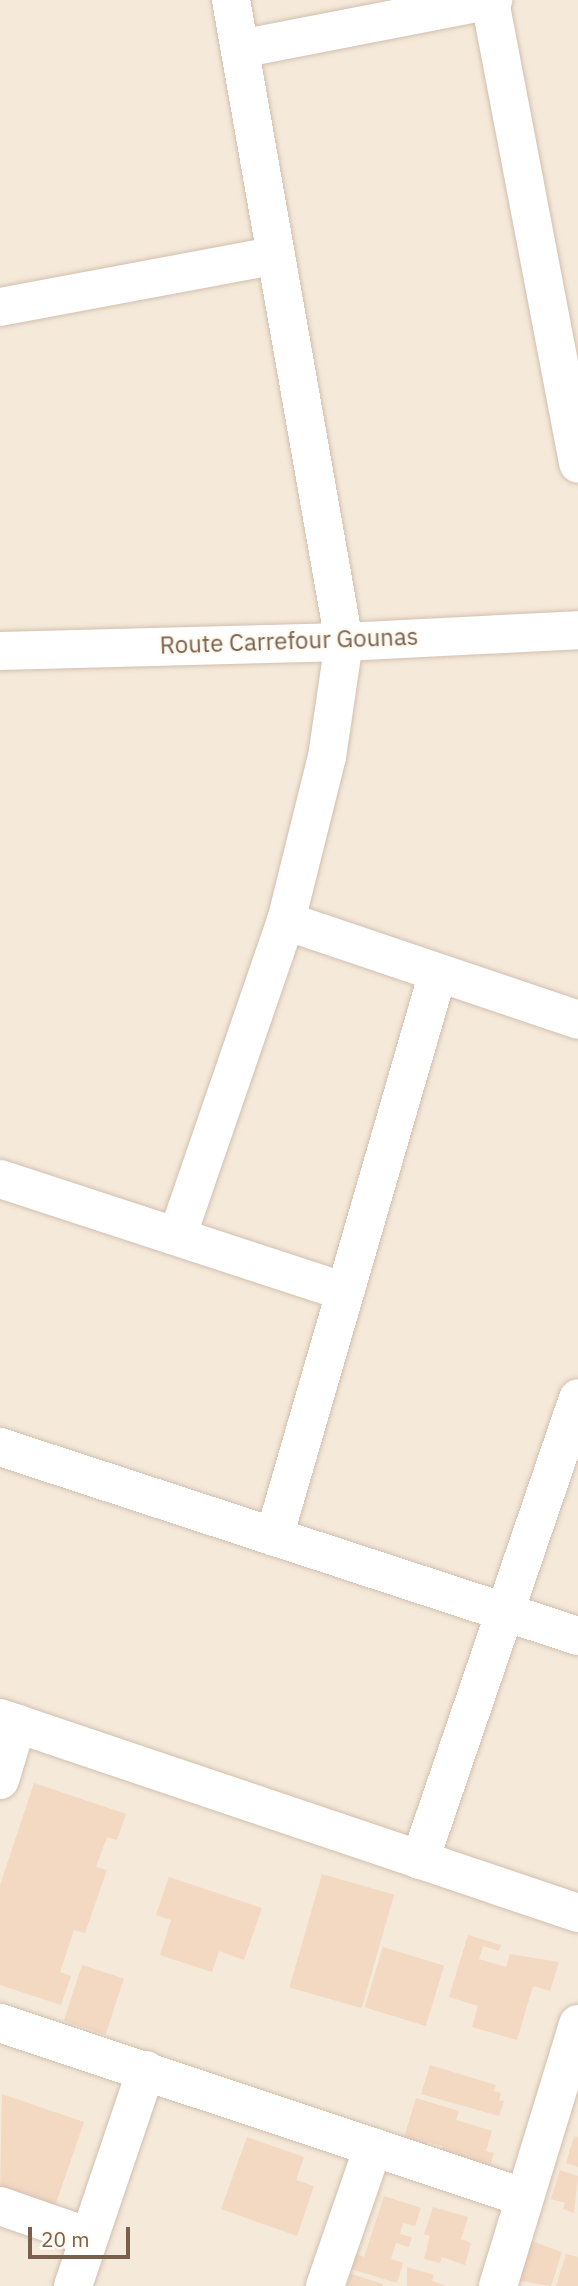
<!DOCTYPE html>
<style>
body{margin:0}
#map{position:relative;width:578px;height:2286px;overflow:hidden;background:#fdf7eb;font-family:"IBM Plex Sans",sans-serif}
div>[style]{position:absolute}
.residential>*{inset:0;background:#f5e9d9;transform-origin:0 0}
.building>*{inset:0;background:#f3d8c2;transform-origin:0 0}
.roads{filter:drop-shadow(0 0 2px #d1bfaf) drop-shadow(0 0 2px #d1bfaf)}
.minor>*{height:38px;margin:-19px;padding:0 19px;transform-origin:19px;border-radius:19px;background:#fff}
.secondary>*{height:38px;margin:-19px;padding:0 19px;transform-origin:19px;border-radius:19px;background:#fff}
span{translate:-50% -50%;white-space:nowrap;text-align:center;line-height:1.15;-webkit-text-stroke:5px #fffbf2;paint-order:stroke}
.street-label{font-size:24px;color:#7a5f4c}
.scale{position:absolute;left:28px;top:2227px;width:102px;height:32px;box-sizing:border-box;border:4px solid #7a5f4c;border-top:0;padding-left:9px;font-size:21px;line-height:24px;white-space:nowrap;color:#7a5f4c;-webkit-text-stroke:5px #fffbf2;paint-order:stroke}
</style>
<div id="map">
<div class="residential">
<div style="left:0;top:0;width:578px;height:2286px"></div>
</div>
<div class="building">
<div style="clip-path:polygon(34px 1783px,126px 1814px,117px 1840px,107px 1837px,96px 1867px,107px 1870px,85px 1933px,74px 1930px,60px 1972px,71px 1976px,61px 2005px,0 1985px,0 1885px)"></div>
<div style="left:322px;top:1874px;width:75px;height:118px;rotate:16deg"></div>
<div style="clip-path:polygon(169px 1877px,262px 1908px,244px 1960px,219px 1951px,212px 1972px,160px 1955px,171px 1920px,156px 1915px)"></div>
<div style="clip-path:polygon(468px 1935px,501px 1945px,499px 1951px,483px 1946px,479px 1959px,506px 1967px,510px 1954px,559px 1962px,550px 1991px,533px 1986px,517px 2040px,472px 2027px,478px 2006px,449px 1997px)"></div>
<div style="left:383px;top:1947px;width:64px;height:63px;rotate:17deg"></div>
<div style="left:82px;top:1965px;width:44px;height:59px;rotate:18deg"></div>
<div style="clip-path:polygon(430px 2065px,496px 2085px,494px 2091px,501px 2093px,499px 2100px,504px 2101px,499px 2116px,421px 2094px)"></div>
<div style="clip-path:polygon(2px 2094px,84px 2122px,53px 2212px,0 2194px)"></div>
<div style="clip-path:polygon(416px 2098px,459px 2111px,456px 2120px,492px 2131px,486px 2151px,494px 2153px,486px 2180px,436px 2165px,442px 2146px,427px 2142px,422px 2161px,399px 2154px)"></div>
<div style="clip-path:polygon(574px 2136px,578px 2137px,578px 2167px,566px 2163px)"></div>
<div style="clip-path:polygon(247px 2137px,304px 2157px,296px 2180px,314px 2186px,297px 2236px,221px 2209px)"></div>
<div style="clip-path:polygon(560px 2170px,578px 2176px,574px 2213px,563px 2209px,565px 2203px,551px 2199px)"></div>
<div style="clip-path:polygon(384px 2196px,421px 2208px,415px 2226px,403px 2223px,400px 2234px,412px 2237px,409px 2247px,396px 2243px,391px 2259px,403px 2263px,397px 2283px,348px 2268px,353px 2253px,364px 2257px)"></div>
<div style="clip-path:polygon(433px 2207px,468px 2217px,461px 2239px,471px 2243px,465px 2265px,442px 2257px,440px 2263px,424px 2259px,430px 2236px,424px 2234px)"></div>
<div style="clip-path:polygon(523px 2238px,562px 2252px,551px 2286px,509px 2279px)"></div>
<div style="clip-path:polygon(566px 2254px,578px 2257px,578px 2286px,556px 2286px)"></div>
<div style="clip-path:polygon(407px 2267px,434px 2275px,432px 2281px,446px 2286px,407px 2286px)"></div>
<div style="clip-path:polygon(351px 2274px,383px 2284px,383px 2286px,347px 2286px)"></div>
</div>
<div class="roads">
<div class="minor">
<div style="left:490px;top:1px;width:471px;rotate:79.2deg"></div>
<div style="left:240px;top:49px;width:258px;rotate:-11deg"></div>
<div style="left:0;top:307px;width:278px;rotate:-10.6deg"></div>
<div style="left:286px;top:921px;width:308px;rotate:18.7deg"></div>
<div style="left:0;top:1179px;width:360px;rotate:18.1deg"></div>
<div style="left:178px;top:1234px;width:331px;rotate:-71deg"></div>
<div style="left:286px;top:921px;width:169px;rotate:-76deg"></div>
<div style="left:327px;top:757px;width:116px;rotate:-81.6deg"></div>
<div style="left:344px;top:642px;width:652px;rotate:-99.98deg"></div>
<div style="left:0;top:1447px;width:608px;rotate:18.11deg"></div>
<div style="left:274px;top:1537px;width:584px;rotate:-73.8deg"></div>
<div style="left:0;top:1718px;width:610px;rotate:18.64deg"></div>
<div style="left:0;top:1780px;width:59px;rotate:-73.1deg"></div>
<div style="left:420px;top:1860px;width:488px;rotate:-71.1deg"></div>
<div style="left:0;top:2023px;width:553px;rotate:18.43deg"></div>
<div style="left:0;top:2206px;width:94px;rotate:19.2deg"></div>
<div style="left:73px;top:2286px;width:228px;rotate:-71.3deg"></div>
<div style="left:325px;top:2286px;width:147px;rotate:-70.9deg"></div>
<div style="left:498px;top:2286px;width:274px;rotate:-73deg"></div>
</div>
<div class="secondary">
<div style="left:0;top:651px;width:344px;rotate:-1.5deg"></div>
<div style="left:344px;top:642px;width:234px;rotate:-2.9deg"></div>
</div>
</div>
<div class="street-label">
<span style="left:289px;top:641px;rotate:-2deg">Route Carrefour Gounas</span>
</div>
<div class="scale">20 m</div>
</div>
